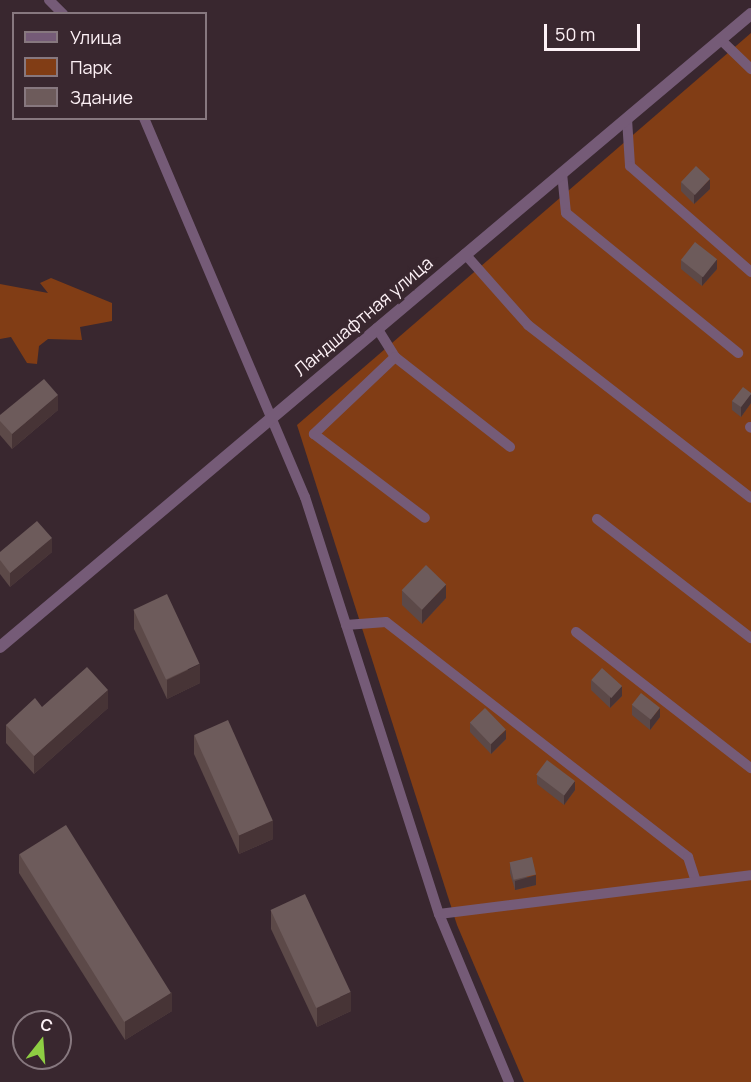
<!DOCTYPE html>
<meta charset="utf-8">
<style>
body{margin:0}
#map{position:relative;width:751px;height:1082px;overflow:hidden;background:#39272f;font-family:Manrope,sans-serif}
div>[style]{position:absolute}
.green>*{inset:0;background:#813d15}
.minor>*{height:10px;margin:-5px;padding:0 5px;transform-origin:5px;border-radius:5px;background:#755b77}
.tertiary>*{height:12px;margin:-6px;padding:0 6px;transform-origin:6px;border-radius:6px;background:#755b77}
.wall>*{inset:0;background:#5c4948}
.shaded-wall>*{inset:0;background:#473436}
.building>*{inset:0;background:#6d5b5b;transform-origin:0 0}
span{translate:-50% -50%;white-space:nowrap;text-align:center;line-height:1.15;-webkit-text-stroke:6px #39272f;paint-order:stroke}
.street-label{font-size:18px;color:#fdf1f6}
.legend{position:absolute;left:12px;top:12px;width:195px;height:108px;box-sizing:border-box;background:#39272f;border:2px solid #87787f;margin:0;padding:8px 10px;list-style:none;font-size:18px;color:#fdf1f6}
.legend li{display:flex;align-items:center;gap:12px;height:30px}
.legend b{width:30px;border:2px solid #87787f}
.north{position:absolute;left:12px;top:1010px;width:60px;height:60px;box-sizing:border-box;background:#39272f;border:2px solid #87787f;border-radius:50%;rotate:17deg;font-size:16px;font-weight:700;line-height:24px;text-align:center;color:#fdf1f6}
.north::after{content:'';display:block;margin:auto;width:21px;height:27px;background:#8ece43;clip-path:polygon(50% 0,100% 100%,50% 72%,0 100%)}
.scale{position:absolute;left:544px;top:24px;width:96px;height:27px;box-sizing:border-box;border:3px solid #fdf1f6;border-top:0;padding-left:8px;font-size:18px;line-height:21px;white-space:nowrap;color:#fdf1f6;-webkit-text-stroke:4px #39272f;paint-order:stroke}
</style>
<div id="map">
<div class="green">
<div style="clip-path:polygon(751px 33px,751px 1082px,524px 1082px,457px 925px,297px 425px)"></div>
<div style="clip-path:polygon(51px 278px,112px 303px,112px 321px,80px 327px,82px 340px,48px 339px,39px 346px,37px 364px,27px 363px,11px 337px,0 339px,0 284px,48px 293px,40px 283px)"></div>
</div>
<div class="minor">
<div style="left:49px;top:0;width:20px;rotate:45deg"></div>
<div style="left:721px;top:40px;width:42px;rotate:44deg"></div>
<div style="left:144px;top:118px;width:412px;rotate:67deg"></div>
<div style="left:305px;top:497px;width:438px;rotate:72.2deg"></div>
<div style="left:439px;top:914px;width:182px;rotate:67.4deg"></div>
<div style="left:627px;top:119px;width:47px;rotate:86.3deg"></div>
<div style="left:630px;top:166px;width:161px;rotate:41.2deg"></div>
<div style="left:562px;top:173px;width:40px;rotate:84.3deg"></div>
<div style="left:566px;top:213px;width:222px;rotate:39.1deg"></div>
<div style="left:465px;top:254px;width:95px;rotate:48.4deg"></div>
<div style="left:528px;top:325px;width:282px;rotate:37.8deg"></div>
<div style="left:377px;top:328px;width:34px;rotate:58deg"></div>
<div style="left:395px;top:357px;width:146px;rotate:38deg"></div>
<div style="left:395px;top:357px;width:112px;rotate:136.5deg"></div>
<div style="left:314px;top:434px;width:139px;rotate:37.1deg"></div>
<div style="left:750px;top:427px;width:1px;rotate:45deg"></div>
<div style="left:597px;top:519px;width:195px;rotate:37.7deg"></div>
<div style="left:346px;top:625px;width:40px;rotate:-4.3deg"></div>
<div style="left:386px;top:622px;width:383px;rotate:37.9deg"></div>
<div style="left:688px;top:857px;width:26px;rotate:72deg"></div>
<div style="left:576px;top:632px;width:222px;rotate:37.9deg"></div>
<div style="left:439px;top:914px;width:314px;rotate:-7.1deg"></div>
</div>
<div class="tertiary">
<div style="left:0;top:647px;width:982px;rotate:-40.13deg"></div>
</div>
<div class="wall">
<div style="clip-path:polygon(681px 182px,710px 189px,694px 204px,681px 191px)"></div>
<div style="clip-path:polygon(681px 260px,717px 269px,702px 286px,681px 269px)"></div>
<div style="clip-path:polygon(751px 393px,751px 403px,741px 417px,732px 410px,732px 401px)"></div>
<div style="clip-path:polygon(58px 410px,12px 449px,0 435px,0 415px)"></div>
<div style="clip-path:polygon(0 552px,52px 552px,10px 587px,0 574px)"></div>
<div style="clip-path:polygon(402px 591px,446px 598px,422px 624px,402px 605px)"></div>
<div style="clip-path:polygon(134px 610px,200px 683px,167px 699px,134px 629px)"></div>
<div style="clip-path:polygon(591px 680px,622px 696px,610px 708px,591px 690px)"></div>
<div style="clip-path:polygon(632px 705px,660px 717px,650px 730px,632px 715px)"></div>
<div style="clip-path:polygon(42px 707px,108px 708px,34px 774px,6px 743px,6px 725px)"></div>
<div style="clip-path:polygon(470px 722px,506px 739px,491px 754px,470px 732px)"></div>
<div style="clip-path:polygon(194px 735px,273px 839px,239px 854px,194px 754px)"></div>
<div style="clip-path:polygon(537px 775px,575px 790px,564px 805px,537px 784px)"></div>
<div style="clip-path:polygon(19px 854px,172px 1011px,125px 1040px,19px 873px)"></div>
<div style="clip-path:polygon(510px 863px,536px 885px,515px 890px,510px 873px)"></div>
<div style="clip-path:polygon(271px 910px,351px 1011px,317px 1027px,271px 929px)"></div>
</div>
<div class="shaded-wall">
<div style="clip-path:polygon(710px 179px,710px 189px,694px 204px,694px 195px)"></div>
<div style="clip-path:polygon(717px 259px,717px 269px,702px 286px,702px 277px)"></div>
<div style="clip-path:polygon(751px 394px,751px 403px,741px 417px,741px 407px)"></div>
<div style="clip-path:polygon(58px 395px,58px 410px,12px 449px,12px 434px)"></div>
<div style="clip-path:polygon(52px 538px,52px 552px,10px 587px,10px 573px)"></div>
<div style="clip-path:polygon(446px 584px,446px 598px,422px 624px,422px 610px)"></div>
<div style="clip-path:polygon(200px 664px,200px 683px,167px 699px,167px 680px)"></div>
<div style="clip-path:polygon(622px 686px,622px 696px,610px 708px,610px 698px)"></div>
<div style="clip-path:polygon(108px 690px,108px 708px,34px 774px,34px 756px)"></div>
<div style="clip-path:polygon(660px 708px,660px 717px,650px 730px,650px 720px)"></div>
<div style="clip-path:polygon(506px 730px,506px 739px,491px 754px,491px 744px)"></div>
<div style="clip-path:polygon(575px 781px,575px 790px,564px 805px,564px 795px)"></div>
<div style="clip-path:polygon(273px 820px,273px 839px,239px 854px,239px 835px)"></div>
<div style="clip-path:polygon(536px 875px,536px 885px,515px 890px,515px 881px)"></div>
<div style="clip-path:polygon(172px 992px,172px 1011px,125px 1040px,125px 1021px)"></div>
<div style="clip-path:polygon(351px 992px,351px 1011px,317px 1027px,317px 1008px)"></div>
</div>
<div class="building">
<div style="left:696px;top:166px;width:19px;height:22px;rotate:43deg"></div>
<div style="left:695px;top:242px;width:28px;height:23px;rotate:38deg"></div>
<div style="clip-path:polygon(44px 379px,58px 395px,12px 434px,0 421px,0 415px)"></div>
<div style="clip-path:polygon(743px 387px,751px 393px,751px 394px,741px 407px,732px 401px)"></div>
<div style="clip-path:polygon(37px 521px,52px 538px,10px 573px,0 560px,0 552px)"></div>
<div style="left:426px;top:565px;width:28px;height:35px;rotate:44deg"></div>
<div style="left:167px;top:594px;width:77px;height:37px;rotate:65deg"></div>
<div style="clip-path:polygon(87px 667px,108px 690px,34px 756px,6px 725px,35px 698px,42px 707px)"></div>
<div style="left:602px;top:668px;width:27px;height:16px;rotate:42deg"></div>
<div style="left:641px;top:693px;width:24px;height:15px;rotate:38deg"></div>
<div style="left:485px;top:708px;width:30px;height:21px;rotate:46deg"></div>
<div style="left:228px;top:720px;width:110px;height:37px;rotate:66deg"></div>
<div style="left:547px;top:760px;width:35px;height:18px;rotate:37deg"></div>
<div style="left:66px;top:825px;width:198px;height:55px;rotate:58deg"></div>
<div style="left:532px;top:857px;width:18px;height:23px;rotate:77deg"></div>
<div style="left:305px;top:894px;width:108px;height:38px;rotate:65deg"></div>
</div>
<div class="street-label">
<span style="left:363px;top:316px;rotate:-40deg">Ландшафтная улица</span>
</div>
<ul class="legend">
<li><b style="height:8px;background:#755b77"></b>Улица</li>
<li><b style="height:16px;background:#813d15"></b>Парк</li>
<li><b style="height:16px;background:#6d5b5b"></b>Здание</li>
</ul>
<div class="north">С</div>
<div class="scale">50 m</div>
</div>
